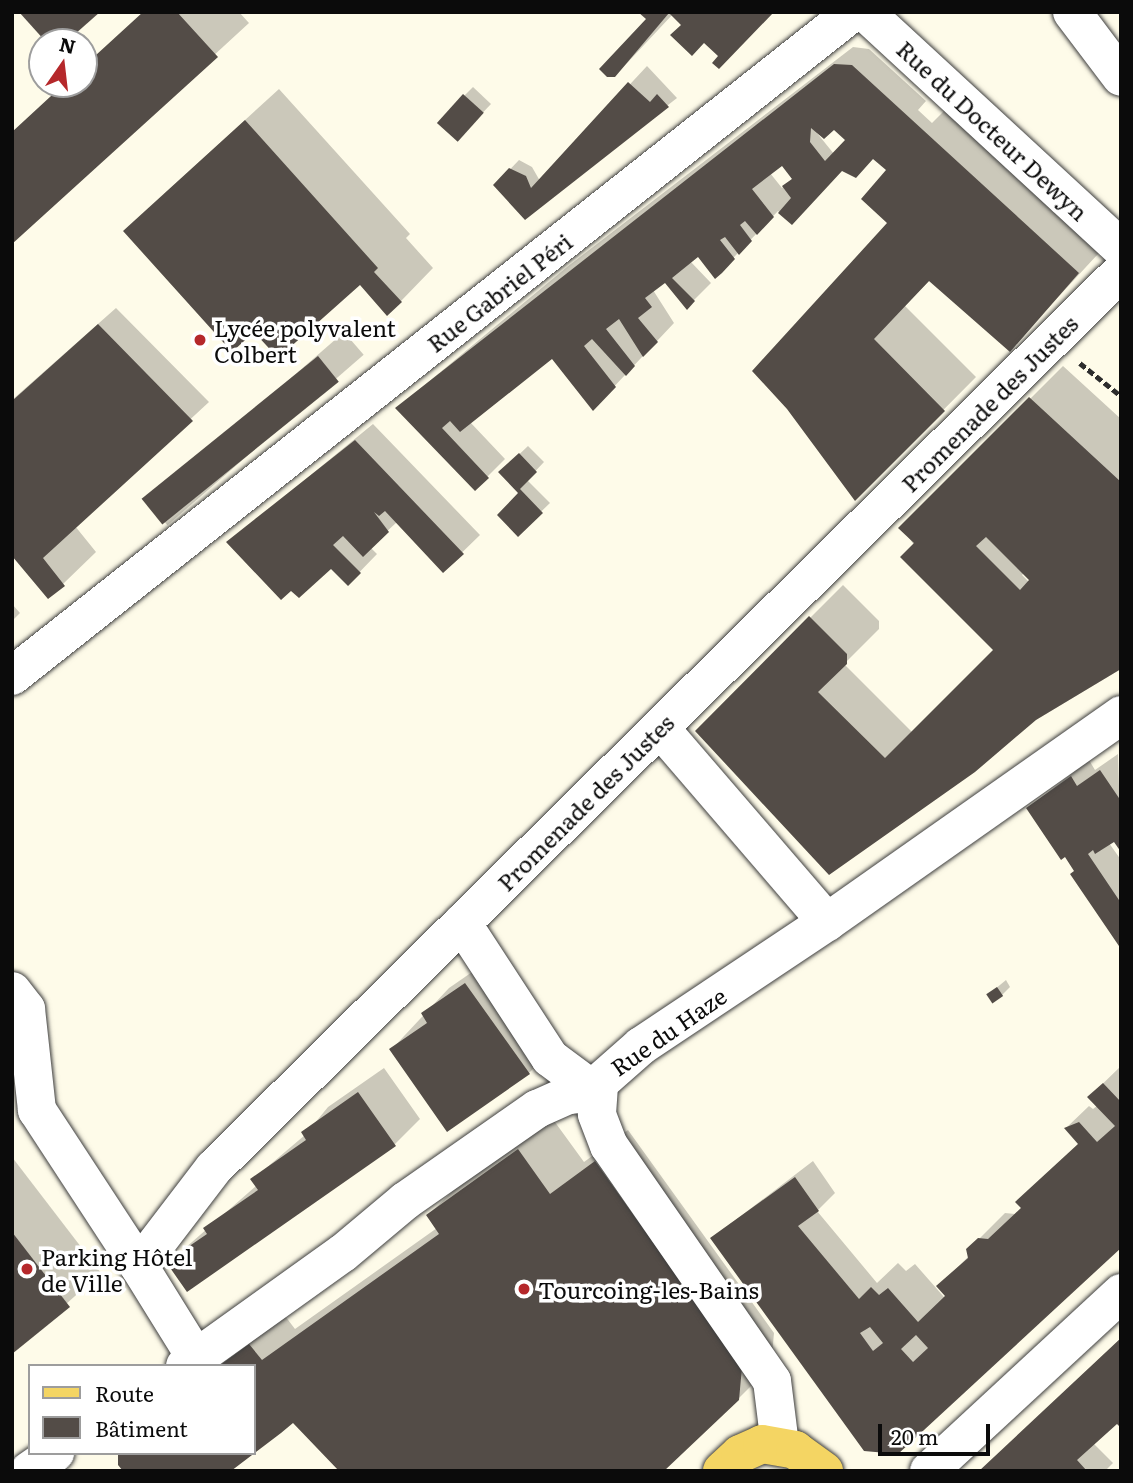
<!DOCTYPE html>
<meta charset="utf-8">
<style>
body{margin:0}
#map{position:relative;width:1133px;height:1483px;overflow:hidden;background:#fefbe9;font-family:Literata,serif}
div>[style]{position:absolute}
.shadow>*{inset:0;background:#0003;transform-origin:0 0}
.building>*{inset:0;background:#534c47;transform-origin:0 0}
.path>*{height:4.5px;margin-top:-2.25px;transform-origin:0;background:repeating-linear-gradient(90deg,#2d2d2d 0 7px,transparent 0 10.5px)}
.roads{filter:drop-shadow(0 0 2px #3e3e3e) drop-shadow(0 0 2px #3e3e3e)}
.minor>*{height:38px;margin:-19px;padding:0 19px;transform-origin:19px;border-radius:19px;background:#fff}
.major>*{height:38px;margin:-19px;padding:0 19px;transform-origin:19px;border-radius:19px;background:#f4d563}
.dots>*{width:19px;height:19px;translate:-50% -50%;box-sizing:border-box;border:4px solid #fff;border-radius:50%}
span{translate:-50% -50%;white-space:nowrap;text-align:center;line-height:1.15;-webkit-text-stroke:7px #fff;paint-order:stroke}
.street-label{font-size:23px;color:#0b0b0b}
.poi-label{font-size:23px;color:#0b0b0b}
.left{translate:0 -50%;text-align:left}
.frame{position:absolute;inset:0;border:14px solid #0b0b0b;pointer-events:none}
.legend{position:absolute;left:28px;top:1364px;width:228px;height:91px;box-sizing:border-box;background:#fff;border:2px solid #9d9d9d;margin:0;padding:9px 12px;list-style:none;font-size:21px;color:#0b0b0b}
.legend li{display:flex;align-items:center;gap:14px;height:35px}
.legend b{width:35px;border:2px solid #9d9d9d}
.north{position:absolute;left:28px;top:28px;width:70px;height:70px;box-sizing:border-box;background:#fff;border:2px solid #9d9d9d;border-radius:50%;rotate:14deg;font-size:19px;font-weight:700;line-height:28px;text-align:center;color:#0b0b0b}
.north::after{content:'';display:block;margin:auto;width:24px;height:32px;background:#b5282b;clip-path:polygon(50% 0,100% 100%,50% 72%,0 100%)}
.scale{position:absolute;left:878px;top:1424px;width:112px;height:32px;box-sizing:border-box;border:4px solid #0b0b0b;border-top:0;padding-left:9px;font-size:21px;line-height:24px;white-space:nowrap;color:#0b0b0b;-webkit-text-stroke:5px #fff;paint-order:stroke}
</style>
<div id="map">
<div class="shadow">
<div style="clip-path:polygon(144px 12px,239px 12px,249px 23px,12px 241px,65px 84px,84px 84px,84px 67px)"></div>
<div style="clip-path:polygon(641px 12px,772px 12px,721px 56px,673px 14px,615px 76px,648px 19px)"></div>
<div style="clip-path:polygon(evenodd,853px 47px,869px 49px,926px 101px,918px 110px,932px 123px,956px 99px,1111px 240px,1010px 349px,930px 280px,905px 306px,976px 377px,855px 499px,788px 408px,889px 223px,901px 157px,874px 157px,842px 170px,792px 223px,778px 211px,716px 276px,698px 254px,690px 261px,711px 283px,687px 307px,665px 280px,653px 290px,674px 323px,593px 409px,552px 357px,470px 422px,505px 459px,475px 489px,397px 408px,567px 267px,853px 47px,834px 127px,847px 139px,834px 154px,817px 133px,834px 127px,853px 47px,782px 164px,793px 178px,782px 188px,770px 173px,782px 164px)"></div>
<div style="clip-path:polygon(647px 66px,677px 98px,525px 217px,495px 185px,519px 160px,532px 167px,540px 181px)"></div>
<div style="clip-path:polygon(473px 87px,491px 104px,456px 141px,465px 95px)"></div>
<div style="clip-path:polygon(279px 89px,410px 234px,406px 238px,433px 268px,401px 301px,164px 194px)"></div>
<div style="clip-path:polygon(116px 308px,209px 402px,75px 526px,96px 552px,63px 584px,12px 556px,12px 400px)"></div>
<div style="left:344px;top:332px;width:30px;height:260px;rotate:49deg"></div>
<div style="clip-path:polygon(evenodd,1063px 366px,1121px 419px,1121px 667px,1035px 718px,974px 771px,697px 731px,843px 585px,879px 621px,879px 629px,844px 664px,913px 733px,996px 650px,901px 528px,1063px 366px,1024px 573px,1056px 609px,1022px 575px,1024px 573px)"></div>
<div style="clip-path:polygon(373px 424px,480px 535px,443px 571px,397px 522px,370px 547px,377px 554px,348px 584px,331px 566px,229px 542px)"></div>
<div style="clip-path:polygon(528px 446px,544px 462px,527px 480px,550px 503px,518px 534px,520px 493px,509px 464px)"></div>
<div style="clip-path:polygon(12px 604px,20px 613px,12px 621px)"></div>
<div style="clip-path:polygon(1118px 754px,1121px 849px,1114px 839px,1109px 843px,1121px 860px,1121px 946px,1076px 871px,1028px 808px,1089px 760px,1095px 770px)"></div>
<div style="clip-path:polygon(491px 959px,554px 1047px,529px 1073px,391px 1050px,449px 988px)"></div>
<div style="clip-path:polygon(1006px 980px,1010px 987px,1002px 995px,989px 994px)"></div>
<div style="clip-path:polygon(1121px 1066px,1121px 1245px,897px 1453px,712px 1238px,813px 1161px,835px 1193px,817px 1211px,877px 1283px,898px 1263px,906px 1271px,915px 1264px,944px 1297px,947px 1295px,939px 1286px,969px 1256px,968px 1250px,1005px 1213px,1015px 1214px,1022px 1207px,1079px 1143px,1066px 1128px,1089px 1106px,1093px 1109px,1097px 1106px,1089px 1097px)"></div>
<div style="clip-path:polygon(384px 1068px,420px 1119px,395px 1144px,168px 1263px,257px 1185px,253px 1179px,305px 1135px,328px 1107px)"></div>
<div style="clip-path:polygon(552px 1118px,584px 1162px,628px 1130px,774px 1333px,771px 1366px,738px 1399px,293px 1421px,254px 1451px,254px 1366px,218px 1366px,282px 1312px,295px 1329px,437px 1228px,428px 1215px,461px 1183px)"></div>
<div style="clip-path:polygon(12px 1157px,101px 1273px,12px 1352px)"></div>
<div style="clip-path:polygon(1121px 1338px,1117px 1421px,1093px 1443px,1113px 1463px,1105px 1471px,1071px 1471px,1056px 1400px)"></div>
</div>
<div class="building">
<div style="clip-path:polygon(19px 12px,100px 12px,66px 42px,46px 42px)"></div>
<div style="clip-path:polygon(143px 12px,177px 12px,218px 57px,12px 244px,12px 132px,64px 84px,84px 84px,84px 66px)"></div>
<div style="clip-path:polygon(638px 12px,774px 12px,719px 69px,712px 63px,718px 56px,704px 43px,692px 56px,670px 35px,681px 25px,669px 13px,615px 77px,607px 77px,599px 69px,646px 19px)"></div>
<div style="clip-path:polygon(evenodd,834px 64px,852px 65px,1079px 273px,1010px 352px,929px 281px,874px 339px,945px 411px,855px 501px,787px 409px,752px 371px,887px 223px,861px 199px,886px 170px,873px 159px,856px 178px,842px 171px,792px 225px,778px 213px,791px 198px,782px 186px,792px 179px,782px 166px,752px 189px,774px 217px,757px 235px,745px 221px,740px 225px,752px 241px,739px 255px,725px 237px,720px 240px,735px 259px,722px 273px,715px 279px,698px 257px,672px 278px,695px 301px,687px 310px,665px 283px,645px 298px,652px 307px,638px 318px,658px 342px,643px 357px,619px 319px,606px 329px,635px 366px,626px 376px,592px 339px,584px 346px,616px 387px,593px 411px,552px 359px,460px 432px,450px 421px,442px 428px,489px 478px,475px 491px,395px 408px,834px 64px,811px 128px,824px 139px,834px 130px,845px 140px,825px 161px,810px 142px,811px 128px)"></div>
<div style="clip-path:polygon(628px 82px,650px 102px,657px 94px,669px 107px,525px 220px,493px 185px,509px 168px,526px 176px,531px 188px)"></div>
<div style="left:463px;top:94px;width:28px;height:39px;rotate:42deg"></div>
<div style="clip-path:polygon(245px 120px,378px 268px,374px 272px,402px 302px,387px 316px,360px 285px,278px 358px,254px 332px,232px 352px,123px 231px)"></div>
<div style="clip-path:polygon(98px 324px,193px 421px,43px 558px,65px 586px,48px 599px,12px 556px,12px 401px)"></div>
<div style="left:318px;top:356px;width:33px;height:227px;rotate:51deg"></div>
<div style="clip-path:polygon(evenodd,1029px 397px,1121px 482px,1121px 669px,1036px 720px,975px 772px,829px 875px,695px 731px,809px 616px,847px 654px,847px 664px,818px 692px,885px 758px,993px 650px,900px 557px,914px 543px,898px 528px,1029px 397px,986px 537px,1029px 580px,1020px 590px,976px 546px,986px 537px)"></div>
<div style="clip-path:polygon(355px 440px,464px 554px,443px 573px,385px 511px,379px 516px,374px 512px,389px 532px,363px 557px,343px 536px,333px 545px,361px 573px,348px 586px,331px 569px,299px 598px,291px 591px,281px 600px,226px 542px)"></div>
<div style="clip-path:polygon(519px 453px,537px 472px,520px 489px,543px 513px,518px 537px,497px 515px,518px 493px,498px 472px)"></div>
<div style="clip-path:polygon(1100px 770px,1121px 801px,1121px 852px,1114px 842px,1095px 854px,1093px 850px,1088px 854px,1121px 903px,1121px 949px,1070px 874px,1074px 871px,1065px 857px,1061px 860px,1026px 808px,1071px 776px,1077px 786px)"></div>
<div style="clip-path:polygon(465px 983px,530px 1074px,447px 1132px,389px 1049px,427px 1023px,421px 1013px)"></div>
<div style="left:997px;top:987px;width:11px;height:13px;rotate:56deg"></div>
<div style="clip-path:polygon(evenodd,1103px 1083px,1121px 1102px,1121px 1248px,898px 1454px,864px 1451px,710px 1238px,795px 1177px,819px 1211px,798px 1226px,859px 1299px,871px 1287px,879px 1295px,888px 1288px,918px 1322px,945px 1296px,936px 1286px,968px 1258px,966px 1249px,978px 1238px,988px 1239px,1021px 1208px,1015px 1202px,1078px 1144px,1064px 1128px,1079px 1122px,1097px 1142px,1115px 1126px,1087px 1097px,1103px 1083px,870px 1327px,883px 1343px,873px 1351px,860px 1333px,870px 1327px,1103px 1083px,916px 1335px,928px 1348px,913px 1362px,901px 1349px,916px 1335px)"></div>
<div style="clip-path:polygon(358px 1092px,396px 1146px,187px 1292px,166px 1262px,207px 1234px,203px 1228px,258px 1190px,250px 1179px,306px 1140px,301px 1132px)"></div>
<div style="clip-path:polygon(518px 1149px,550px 1194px,595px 1161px,742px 1367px,739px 1400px,664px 1471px,339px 1471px,293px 1423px,281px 1433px,231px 1471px,123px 1471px,118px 1465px,118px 1453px,254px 1453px,254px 1366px,219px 1366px,249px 1344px,262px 1360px,439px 1234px,426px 1215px)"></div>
<div style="clip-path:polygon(12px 1232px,70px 1307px,12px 1354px)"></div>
<div style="clip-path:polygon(1121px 1338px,1121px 1428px,1117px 1424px,1077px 1460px,1087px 1471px,979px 1471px)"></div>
</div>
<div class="path">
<div style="left:1080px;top:363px;width:53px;rotate:38.8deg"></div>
</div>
<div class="roads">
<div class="minor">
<div style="left:865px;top:12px;width:348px;rotate:42.7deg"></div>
<div style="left:1072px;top:12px;width:81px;rotate:53deg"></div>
<div style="left:12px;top:676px;width:1072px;rotate:-38.29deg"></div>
<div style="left:660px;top:728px;width:256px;rotate:49.3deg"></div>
<div style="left:462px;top:923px;width:161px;rotate:56.9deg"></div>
<div style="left:550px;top:1058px;width:57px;rotate:36.5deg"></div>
<div style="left:12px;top:991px;width:23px;rotate:52deg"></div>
<div style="left:26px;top:1009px;width:102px;rotate:83.8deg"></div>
<div style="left:37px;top:1110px;width:186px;rotate:56.8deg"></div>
<div style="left:196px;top:1358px;width:108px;rotate:-121.8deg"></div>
<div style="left:139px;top:1266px;width:123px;rotate:-52.6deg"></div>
<div style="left:214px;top:1168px;width:1275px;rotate:-44.65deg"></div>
<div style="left:185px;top:1366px;width:194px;rotate:-35.6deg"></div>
<div style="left:343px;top:1253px;width:81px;rotate:-40deg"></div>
<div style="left:405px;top:1201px;width:161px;rotate:-34.9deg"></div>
<div style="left:537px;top:1109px;width:35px;rotate:-24deg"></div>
<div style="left:569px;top:1095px;width:27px;rotate:-6deg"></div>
<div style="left:780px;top:1445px;width:64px;rotate:-97.1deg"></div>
<div style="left:772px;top:1381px;width:286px;rotate:-124.7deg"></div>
<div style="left:609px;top:1146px;width:34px;rotate:-111deg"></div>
<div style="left:597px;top:1114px;width:31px;rotate:-86deg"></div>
<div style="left:599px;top:1083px;width:56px;rotate:-41.4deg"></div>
<div style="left:641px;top:1046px;width:224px;rotate:-33.7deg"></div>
<div style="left:827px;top:922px;width:360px;rotate:-35.1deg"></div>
<div style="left:29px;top:1471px;width:32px;rotate:-35deg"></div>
<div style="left:929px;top:1471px;width:262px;rotate:-42.8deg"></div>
</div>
<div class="major">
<div style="left:722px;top:1471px;width:25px;rotate:-43deg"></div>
<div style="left:740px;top:1454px;width:24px;rotate:-24deg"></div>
<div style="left:762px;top:1444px;width:34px;rotate:10deg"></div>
<div style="left:795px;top:1450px;width:36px;rotate:36deg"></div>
</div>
</div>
<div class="dots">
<div style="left:200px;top:340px;background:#b5282b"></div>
<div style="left:27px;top:1269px;background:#b5282b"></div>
<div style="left:524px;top:1289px;background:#b5282b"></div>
</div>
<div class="street-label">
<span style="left:993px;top:130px;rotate:43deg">Rue du Docteur Dewyn</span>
<span style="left:499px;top:292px;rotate:-38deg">Rue Gabriel Péri</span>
<span style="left:989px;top:403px;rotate:-45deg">Promenade des Justes</span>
<span style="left:585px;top:802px;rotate:-45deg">Promenade des Justes</span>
<span style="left:668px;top:1031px;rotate:-35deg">Rue du Haze</span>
</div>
<div class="poi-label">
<span class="left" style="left:214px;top:340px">Lycée polyvalent<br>Colbert</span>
<span class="left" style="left:41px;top:1269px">Parking Hôtel<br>de Ville</span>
<span class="left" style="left:538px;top:1289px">Tourcoing-les-Bains</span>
</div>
<div class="frame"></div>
<ul class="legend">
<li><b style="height:9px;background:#f4d563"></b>Route</li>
<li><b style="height:19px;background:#534c47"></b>Bâtiment</li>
</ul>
<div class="north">N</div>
<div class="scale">20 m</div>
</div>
